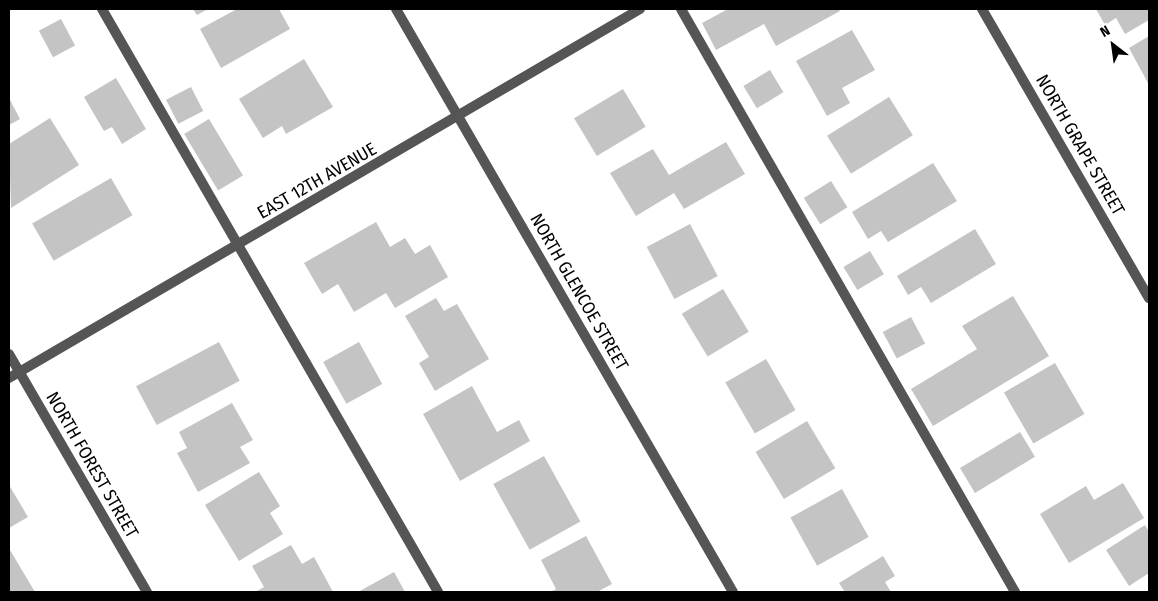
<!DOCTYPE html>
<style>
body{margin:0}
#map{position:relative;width:1158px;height:601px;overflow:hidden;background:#fff;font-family:"Fira Sans Condensed",sans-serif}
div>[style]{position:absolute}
.building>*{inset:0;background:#c4c4c4;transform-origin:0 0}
.service>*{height:10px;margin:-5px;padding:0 5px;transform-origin:5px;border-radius:5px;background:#555}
.minor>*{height:10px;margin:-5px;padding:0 5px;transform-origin:5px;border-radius:5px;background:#555}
span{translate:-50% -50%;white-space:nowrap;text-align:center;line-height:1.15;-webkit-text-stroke:4.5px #fff;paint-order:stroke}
.street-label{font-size:18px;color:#000}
.frame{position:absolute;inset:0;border:10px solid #000;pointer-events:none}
.north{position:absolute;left:1088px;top:20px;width:50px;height:50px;-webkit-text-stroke:4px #fff;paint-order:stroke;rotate:330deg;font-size:14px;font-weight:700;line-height:20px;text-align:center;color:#000}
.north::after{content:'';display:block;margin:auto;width:18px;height:22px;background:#000;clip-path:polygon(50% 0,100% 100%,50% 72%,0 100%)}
</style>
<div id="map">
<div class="building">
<div style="clip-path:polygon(193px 9px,208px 9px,197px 15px)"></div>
<div style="clip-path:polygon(237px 9px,279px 9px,290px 29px,221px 68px,200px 29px)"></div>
<div style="clip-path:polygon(728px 9px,838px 9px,840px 11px,776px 46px,764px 24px,716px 50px,702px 23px)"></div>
<div style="clip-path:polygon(1096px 9px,1149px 9px,1149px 20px,1125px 34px,1116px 18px,1105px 25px)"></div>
<div style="left:61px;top:19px;width:30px;height:25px;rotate:62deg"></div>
<div style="clip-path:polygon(852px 30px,875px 70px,842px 88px,850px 103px,827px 116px,796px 61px)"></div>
<div style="clip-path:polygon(1149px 36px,1149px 85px,1129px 48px)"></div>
<div style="clip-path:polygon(304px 59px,333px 107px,286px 134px,282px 126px,263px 138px,239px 99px)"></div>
<div style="left:770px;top:70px;width:26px;height:31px;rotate:59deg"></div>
<div style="clip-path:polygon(116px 78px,146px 129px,122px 144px,112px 127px,104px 131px,84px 97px)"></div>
<div style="left:191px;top:87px;width:27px;height:28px;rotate:63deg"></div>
<div style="left:623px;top:89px;width:44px;height:57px;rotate:59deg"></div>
<div style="left:889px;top:97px;width:45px;height:73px;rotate:58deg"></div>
<div style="clip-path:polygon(9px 98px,20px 119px,9px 125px)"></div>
<div style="clip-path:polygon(50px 118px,79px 165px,11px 208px,9px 144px)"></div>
<div style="left:209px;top:119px;width:66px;height:29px;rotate:59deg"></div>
<div style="clip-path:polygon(726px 142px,745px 174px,684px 209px,674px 193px,636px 216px,610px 173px,653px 149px,669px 175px)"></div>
<div style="clip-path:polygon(933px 163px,957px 201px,888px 242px,881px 231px,868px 239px,852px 212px)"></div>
<div style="left:111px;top:178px;width:43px;height:91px;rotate:60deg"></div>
<div style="left:831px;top:181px;width:31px;height:32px;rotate:58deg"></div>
<div style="clip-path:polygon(376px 222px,390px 247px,405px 238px,415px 254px,430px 245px,448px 277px,395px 308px,386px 293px,354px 312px,338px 284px,322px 294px,304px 263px)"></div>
<div style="left:690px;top:224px;width:59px;height:49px;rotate:62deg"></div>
<div style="clip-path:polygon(975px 229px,996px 264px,931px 303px,921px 287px,908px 295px,897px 276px)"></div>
<div style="left:870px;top:251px;width:27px;height:31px;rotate:59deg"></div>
<div style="left:723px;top:289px;width:50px;height:48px;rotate:59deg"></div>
<div style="clip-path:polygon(1013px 296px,1049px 356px,933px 426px,911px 389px,977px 349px,962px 326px)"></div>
<div style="clip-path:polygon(436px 298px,444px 311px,457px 304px,489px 359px,435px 391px,419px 363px,429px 357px,405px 316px)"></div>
<div style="left:911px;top:317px;width:30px;height:32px;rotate:62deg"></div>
<div style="left:219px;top:342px;width:44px;height:94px;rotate:62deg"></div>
<div style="left:359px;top:342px;width:48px;height:41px;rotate:61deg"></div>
<div style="left:766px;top:359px;width:59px;height:47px;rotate:60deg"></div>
<div style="left:1055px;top:363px;width:59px;height:59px;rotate:60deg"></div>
<div style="clip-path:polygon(472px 386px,497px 432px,519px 420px,530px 441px,460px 481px,423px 414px)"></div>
<div style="clip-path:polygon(232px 403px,253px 440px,240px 447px,250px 463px,198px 492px,177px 453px,187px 448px,179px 432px)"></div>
<div style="left:807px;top:421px;width:55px;height:60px;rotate:59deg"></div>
<div style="left:1020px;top:432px;width:29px;height:70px;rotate:59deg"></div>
<div style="left:544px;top:456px;width:75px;height:58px;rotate:61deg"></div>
<div style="clip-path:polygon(259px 472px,280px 506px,270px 513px,283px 534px,239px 561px,205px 505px)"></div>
<div style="clip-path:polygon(1123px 483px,1144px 518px,1069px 563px,1040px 514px,1086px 486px,1094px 500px)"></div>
<div style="clip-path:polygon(9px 485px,28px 517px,9px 528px)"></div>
<div style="left:842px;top:489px;width:55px;height:59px;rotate:61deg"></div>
<div style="clip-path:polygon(1145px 525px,1149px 532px,1149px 573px,1129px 586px,1106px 550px)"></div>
<div style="clip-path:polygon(586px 536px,612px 584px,597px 592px,550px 592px,556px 589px,541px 560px)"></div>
<div style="clip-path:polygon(291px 545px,302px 564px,314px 557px,333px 592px,255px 592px,264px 587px,252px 566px)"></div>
<div style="clip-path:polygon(10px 550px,35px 592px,9px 592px)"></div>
<div style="clip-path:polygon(883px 556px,895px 576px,885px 582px,891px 592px,845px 592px,839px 583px)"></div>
<div style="clip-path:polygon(394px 572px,405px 592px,358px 592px)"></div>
</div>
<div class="service">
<div style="left:102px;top:9px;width:673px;rotate:60.04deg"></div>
<div style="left:681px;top:9px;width:672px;rotate:60.19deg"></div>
</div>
<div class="minor">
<div style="left:396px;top:9px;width:673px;rotate:59.97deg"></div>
<div style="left:982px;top:9px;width:334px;rotate:60deg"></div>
<div style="left:9px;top:354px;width:275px;rotate:59.9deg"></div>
<div style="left:9px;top:378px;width:731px;rotate:-30.32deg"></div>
</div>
<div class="street-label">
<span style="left:1080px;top:145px;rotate:60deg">NORTH GRAPE STREET</span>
<span style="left:317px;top:181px;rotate:-30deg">EAST 12TH AVENUE</span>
<span style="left:579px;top:292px;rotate:60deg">NORTH GLENCOE STREET</span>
<span style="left:92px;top:465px;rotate:60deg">NORTH FOREST STREET</span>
</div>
<div class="frame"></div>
<div class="north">N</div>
</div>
